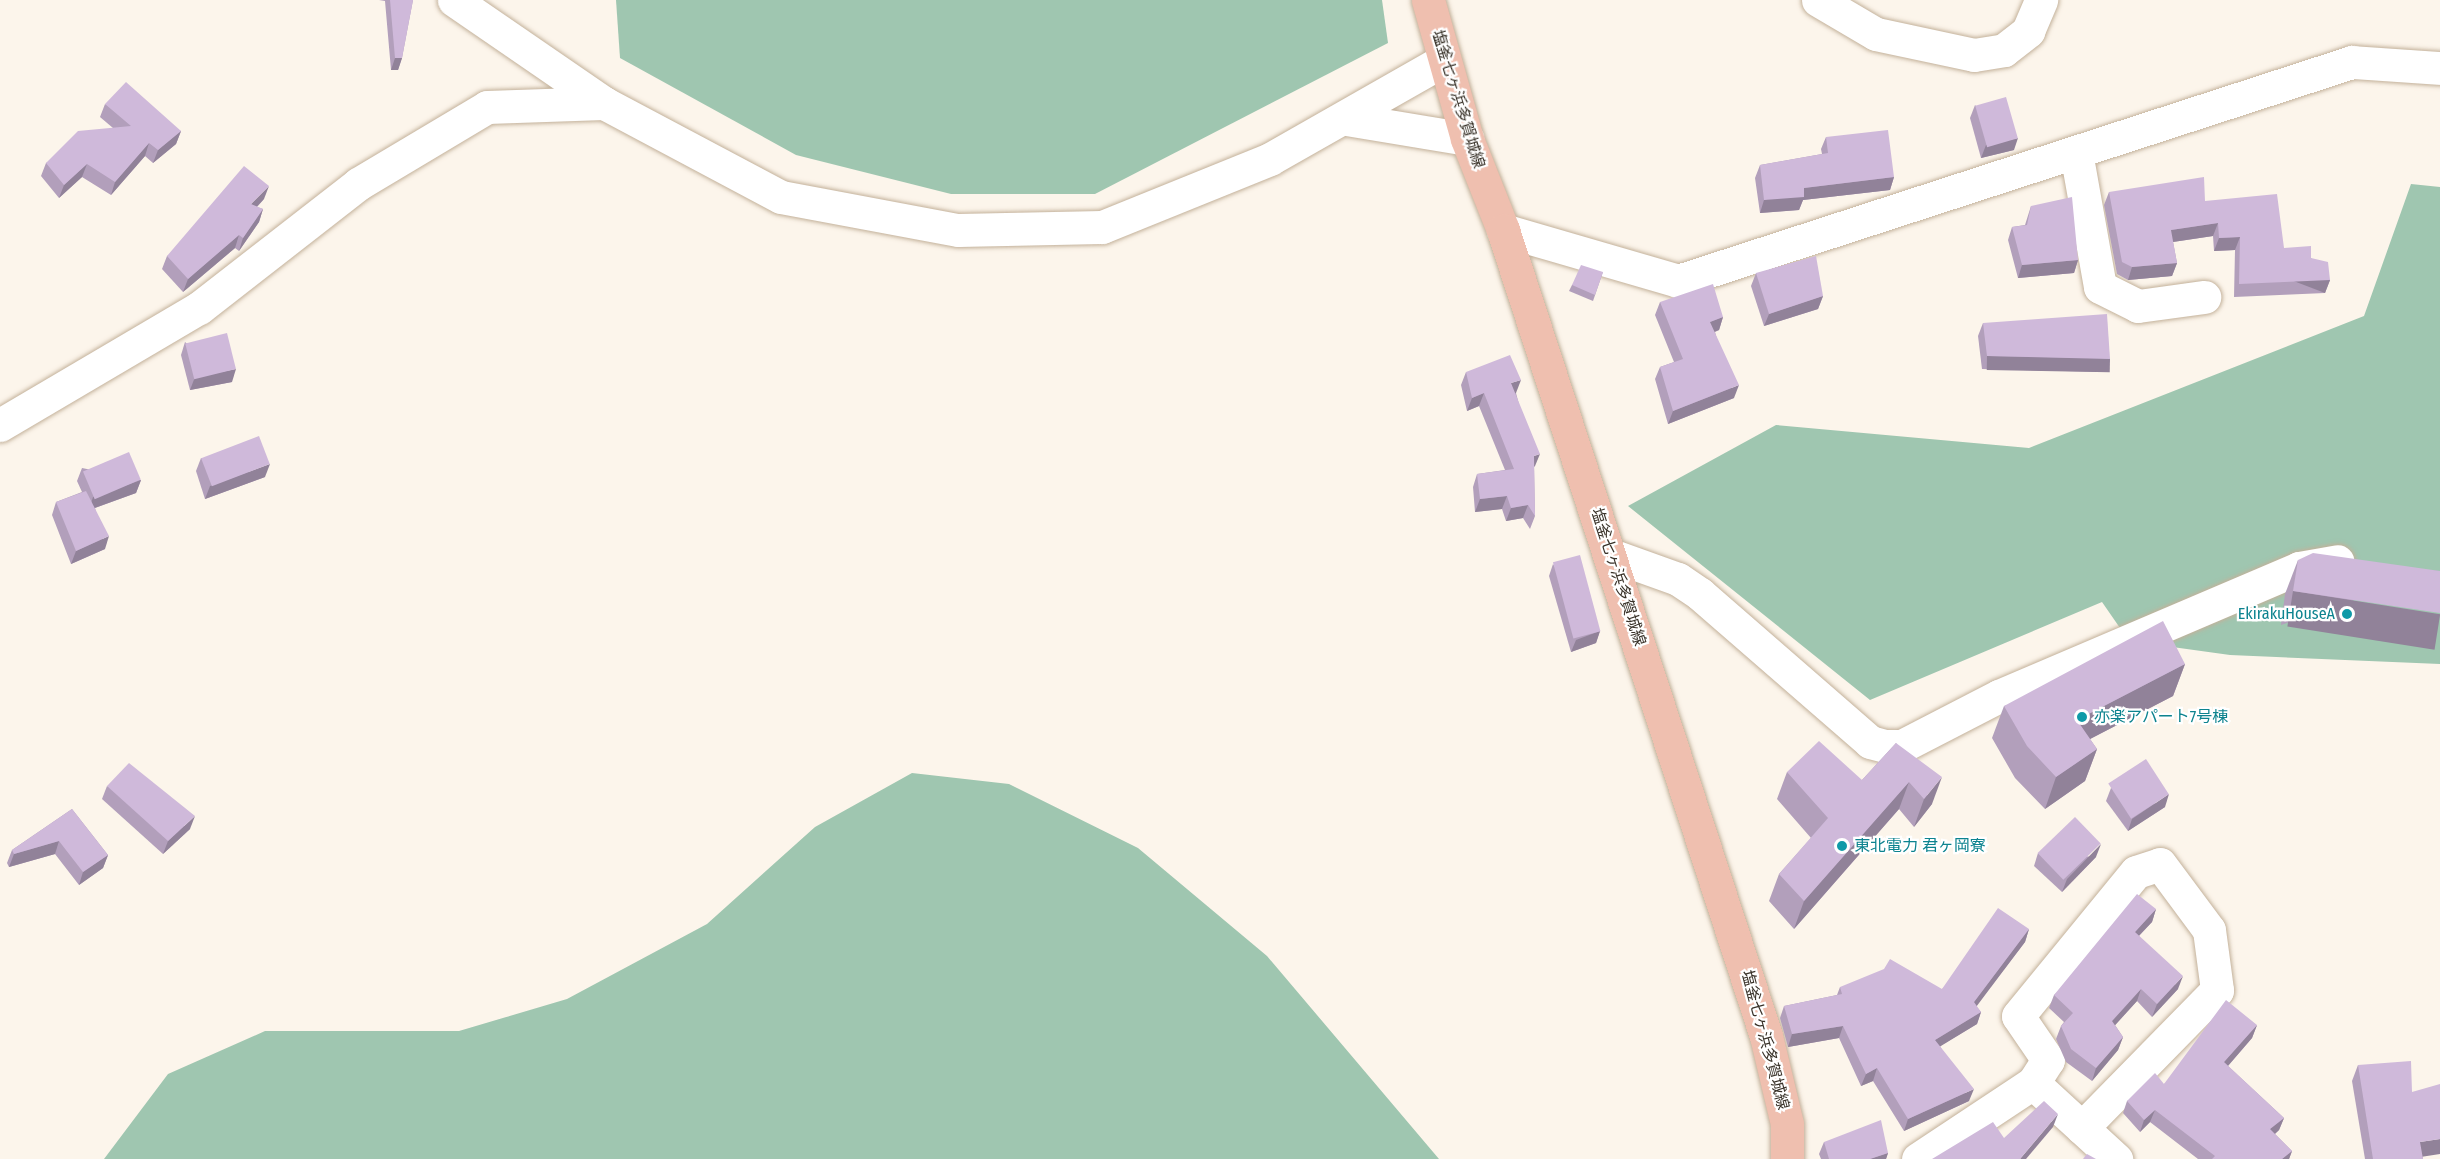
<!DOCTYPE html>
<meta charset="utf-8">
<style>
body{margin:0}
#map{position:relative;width:2440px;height:1159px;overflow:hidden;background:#fcf5eb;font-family:"Fira Sans Condensed","Noto Sans JP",sans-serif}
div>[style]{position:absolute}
.forest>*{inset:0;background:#9fc6b0}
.roads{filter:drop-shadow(0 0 2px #c3b19a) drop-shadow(0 0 2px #c3b19a)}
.minor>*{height:33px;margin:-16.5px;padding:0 16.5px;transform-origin:16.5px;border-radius:16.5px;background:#fff}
.major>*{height:33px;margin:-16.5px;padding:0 16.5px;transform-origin:16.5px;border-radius:16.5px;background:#efbfaf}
.wall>*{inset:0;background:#b29fbb}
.shaded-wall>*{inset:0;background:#918299;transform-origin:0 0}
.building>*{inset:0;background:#cfb9da;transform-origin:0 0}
.dots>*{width:16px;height:16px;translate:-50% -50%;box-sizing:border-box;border:3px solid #fff;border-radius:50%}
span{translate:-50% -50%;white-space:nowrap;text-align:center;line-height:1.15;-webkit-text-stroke:4.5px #fff;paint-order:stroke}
.street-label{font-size:16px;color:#393229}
.culture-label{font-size:16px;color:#0d838f}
.right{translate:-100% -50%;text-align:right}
.left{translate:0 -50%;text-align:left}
</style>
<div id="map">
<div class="forest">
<div style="clip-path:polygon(616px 0,1382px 0,1388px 43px,1095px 194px,951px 194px,796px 155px,620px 58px)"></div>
<div style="clip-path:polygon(2411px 184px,2440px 187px,2440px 664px,2230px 655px,2129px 641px,2102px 602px,1870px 700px,1628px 506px,1776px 425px,2029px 448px,2364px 316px)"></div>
<div style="clip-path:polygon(912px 773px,1009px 784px,1138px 848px,1267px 956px,1439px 1159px,104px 1159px,168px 1074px,265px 1031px,459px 1031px,567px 999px,707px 924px,815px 827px)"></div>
</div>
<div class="roads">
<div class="minor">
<div style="left:454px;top:0;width:182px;rotate:34.5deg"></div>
<div style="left:1818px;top:0;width:67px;rotate:30.4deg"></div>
<div style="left:1876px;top:34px;width:100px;rotate:12.1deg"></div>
<div style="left:1974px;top:55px;width:30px;rotate:-9deg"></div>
<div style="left:2004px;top:50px;width:31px;rotate:-38deg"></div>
<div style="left:2028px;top:31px;width:34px;rotate:-67deg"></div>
<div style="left:1346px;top:119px;width:123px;rotate:9.4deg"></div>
<div style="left:2076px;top:152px;width:137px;rotate:79.9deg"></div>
<div style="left:2100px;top:287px;width:42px;rotate:26.6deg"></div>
<div style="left:2138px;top:306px;width:67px;rotate:-7.8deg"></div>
<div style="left:1503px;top:230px;width:182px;rotate:16.2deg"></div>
<div style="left:1678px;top:281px;width:709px;rotate:-18deg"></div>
<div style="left:2352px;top:62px;width:88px;rotate:3.9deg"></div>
<div style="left:0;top:425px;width:231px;rotate:-30.5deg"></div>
<div style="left:199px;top:308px;width:202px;rotate:-37.9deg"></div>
<div style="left:358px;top:184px;width:150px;rotate:-30.8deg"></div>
<div style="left:487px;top:107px;width:117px;rotate:-2deg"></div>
<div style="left:604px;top:103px;width:200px;rotate:28deg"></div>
<div style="left:781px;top:197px;width:180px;rotate:10.6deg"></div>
<div style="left:958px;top:230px;width:144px;rotate:-1.2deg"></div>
<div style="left:1102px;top:227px;width:181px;rotate:-22deg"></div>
<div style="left:1270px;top:159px;width:200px;rotate:-29.6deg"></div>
<div style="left:1611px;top:555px;width:71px;rotate:19.7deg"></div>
<div style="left:1678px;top:579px;width:27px;rotate:34deg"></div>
<div style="left:1700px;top:594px;width:225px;rotate:41deg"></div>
<div style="left:1870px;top:742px;width:16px;rotate:15deg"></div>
<div style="left:1885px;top:746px;width:17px"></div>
<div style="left:1902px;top:746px;width:109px;rotate:-27.3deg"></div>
<div style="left:1999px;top:696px;width:326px;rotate:-23.1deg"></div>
<div style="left:2299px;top:568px;width:39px;rotate:-10deg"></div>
<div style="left:2033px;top:1083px;width:27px;rotate:-57deg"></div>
<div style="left:2048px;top:1060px;width:53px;rotate:-124.3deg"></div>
<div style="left:2018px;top:1016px;width:186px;rotate:-50.7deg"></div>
<div style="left:2136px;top:872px;width:25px;rotate:-18deg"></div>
<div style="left:2160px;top:864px;width:82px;rotate:53.4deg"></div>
<div style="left:2209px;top:930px;width:61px;rotate:82.4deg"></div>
<div style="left:2217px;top:990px;width:193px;rotate:134.4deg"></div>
<div style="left:1918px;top:1159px;width:138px;rotate:-33.5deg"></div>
<div style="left:2033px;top:1083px;width:113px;rotate:42.5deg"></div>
</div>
<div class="major">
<div style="left:1428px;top:0;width:144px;rotate:74.3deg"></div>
<div style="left:1467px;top:139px;width:98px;rotate:68.4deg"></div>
<div style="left:1503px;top:230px;width:848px;rotate:71.93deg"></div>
<div style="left:1766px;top:1036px;width:90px;rotate:76.6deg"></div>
<div style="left:1787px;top:1124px;width:35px;rotate:90deg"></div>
</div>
</div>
<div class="wall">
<div style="clip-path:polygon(379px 0,413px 0,402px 58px,398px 70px,391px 70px,385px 1px)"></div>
<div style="clip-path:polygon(105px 104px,181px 131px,176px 144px,153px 163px,145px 156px,111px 195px,82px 177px,59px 198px,41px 176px,46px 163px,113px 128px,100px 117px)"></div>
<div style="clip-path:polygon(1975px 105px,2014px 150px,1981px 158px,1970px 118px)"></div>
<div style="clip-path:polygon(1826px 137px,1894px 177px,1890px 190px,1803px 200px,1799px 210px,1760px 213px,1755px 178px,1760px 165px,1822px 154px,1821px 149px)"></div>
<div style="clip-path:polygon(2109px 192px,2205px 201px,2284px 248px,2311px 258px,2330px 280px,2325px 293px,2234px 297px,2235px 250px,2214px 251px,2213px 236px,2173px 242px,2177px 263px,2172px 276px,2128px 280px,2117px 274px,2104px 205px)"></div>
<div style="clip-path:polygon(264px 199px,257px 207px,263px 209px,259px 222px,239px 251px,235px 248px,183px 292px,162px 269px,167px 256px)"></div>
<div style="clip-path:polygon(2031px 206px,2078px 260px,2074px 273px,2018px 278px,2008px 240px,2012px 227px,2025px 225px)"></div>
<div style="clip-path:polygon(1603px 272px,1593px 301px,1569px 291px,1572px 285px)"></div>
<div style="clip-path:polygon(1756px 273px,1823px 296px,1818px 309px,1764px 326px,1751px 286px)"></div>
<div style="clip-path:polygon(1660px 302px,1723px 317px,1719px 330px,1715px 332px,1734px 398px,1668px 424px,1655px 379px,1660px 367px,1674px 362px,1655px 315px)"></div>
<div style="clip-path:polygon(1983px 323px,2110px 359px,2106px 372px,1982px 369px,1978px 336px)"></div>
<div style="clip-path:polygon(185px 342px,232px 382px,190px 390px,181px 355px)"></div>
<div style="clip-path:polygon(1466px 372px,1516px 393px,1535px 466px,1534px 467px,1535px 516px,1530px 529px,1523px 518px,1506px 521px,1502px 509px,1475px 512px,1473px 487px,1477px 474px,1505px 470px,1479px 406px,1467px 411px,1461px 385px)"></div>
<div style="clip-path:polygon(201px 458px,265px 477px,205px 499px,196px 471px)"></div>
<div style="clip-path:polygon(82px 468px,141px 480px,136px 493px,95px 508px,105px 549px,71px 564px,52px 515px,56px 502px,82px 492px,77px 481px)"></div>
<div style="clip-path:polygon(2298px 560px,2440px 571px,2281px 625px,2285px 594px)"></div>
<div style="clip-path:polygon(1553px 564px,1600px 631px,1596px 643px,1571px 652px,1549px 576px)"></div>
<div style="clip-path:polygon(2185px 664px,2173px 696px,2090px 739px,2097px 749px,2085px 781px,2045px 809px,2015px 778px,1992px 738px,2004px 706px)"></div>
<div style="clip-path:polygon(1896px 743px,1932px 804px,1914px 827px,1899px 809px,1794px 929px,1769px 901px,1779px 874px,1811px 838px,1777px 799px,1787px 772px,1862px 780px)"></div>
<div style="clip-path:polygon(107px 786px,190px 829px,163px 854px,102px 799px)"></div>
<div style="clip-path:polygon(2111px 788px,2165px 807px,2128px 831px,2106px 801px)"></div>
<div style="clip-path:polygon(72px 809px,108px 855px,103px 868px,79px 885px,55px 854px,9px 867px,7px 863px,12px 850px)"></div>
<div style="clip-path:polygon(2038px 853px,2096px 857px,2062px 892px,2034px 866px)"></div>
<div style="clip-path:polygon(2156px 909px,2152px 922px,2139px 936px,2178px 989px,2152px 1017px,2137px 1001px,2115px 1025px,2123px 1037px,2118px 1050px,2092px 1081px,2066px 1062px,2056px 1039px,2061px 1026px,2064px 1022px,2049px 1008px,2054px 995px)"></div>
<div style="clip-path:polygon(2029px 929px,2025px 942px,1976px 1006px,1981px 1012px,1977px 1024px,1940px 1046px,1969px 1101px,1904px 1131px,1873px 1081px,1861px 1086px,1839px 1038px,1788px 1047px,1780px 1018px,1784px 1006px,1837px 995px,1840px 987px,1942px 989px)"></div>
<div style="clip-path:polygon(2257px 1025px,2252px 1038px,2228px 1066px,2284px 1118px,2279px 1130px,2275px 1134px,2292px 1151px,2289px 1159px,2198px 1159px,2150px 1122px,2140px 1132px,2123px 1113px,2127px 1101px,2164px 1084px)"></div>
<div style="clip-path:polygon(2358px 1065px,2412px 1092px,2423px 1159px,2365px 1159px,2352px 1081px)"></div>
<div style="clip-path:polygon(1824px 1142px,1888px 1153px,1886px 1159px,1821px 1159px,1819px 1154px)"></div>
</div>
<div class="shaded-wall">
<div style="clip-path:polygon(395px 58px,402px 58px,398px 70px,391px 70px)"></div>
<div style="clip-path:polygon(181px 131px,176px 144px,153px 163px,158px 150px)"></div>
<div style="clip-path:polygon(2018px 138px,2014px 150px,1981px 158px,1986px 145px)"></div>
<div style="clip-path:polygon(149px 143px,145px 156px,111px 195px,115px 182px)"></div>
<div style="clip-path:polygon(87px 164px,82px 177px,59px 198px,64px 185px)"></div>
<div style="clip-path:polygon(1894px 177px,1890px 190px,1803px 200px,1799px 210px,1760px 213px,1764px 200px,1804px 188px)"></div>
<div style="clip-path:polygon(269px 186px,264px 199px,247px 217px,251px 204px)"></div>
<div style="clip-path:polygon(263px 209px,259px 222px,239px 251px,243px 238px)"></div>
<div style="clip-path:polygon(2218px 223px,2213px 236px,2166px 243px,2171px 230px)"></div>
<div style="clip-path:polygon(239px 235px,235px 248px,183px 292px,188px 279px)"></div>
<div style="clip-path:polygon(2240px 237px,2235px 250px,2214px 251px,2219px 238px)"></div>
<div style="clip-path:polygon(2078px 260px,2074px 273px,2018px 278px,2022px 265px)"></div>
<div style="clip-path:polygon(2177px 263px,2172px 276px,2128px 280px,2132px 267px)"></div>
<div style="left:2330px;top:280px;width:14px;height:91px;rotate:111deg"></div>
<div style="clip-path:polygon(1823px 296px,1818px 309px,1764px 326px,1769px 314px)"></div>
<div style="clip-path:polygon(1723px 317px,1719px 330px,1706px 335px,1710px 322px)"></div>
<div style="left:1987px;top:356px;width:123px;height:14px;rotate:1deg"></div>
<div style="clip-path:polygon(236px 369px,232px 382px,190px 390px,195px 377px)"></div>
<div style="clip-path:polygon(1521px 380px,1516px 393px,1507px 396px,1511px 383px)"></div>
<div style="clip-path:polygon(1739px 385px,1734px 398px,1668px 424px,1673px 411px)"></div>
<div style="clip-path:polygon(1484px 393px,1479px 406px,1467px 411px,1472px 398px)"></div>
<div style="clip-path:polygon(1540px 454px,1535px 466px,1529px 469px,1534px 456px)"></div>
<div style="clip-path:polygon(270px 464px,265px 477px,205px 499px,210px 486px)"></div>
<div style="clip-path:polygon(141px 480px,136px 493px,89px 510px,93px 497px)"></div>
<div style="clip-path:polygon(1507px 496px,1502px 509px,1475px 512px,1480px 499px)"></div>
<div style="clip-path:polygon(1528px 505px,1523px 518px,1506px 521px,1511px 508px)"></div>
<div style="clip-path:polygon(109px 536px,105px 549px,71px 564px,76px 551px)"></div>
<div style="left:2293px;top:591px;width:149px;height:36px;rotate:9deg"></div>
<div style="clip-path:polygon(1600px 631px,1596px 643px,1571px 652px,1576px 640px)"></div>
<div style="clip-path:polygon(2185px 664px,2173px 696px,2065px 752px,2077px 720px)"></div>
<div style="clip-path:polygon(2097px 749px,2085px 781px,2045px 809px,2056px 777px)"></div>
<div style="clip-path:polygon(1942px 777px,1932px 804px,1914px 827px,1924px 799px)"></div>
<div style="clip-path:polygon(1909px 782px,1899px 809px,1794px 929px,1804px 901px)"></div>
<div style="clip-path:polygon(2169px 794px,2165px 807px,2128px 831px,2132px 819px)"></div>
<div style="clip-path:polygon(195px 816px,190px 829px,163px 854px,168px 841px)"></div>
<div style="clip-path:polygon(59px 841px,55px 854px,9px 867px,14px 854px)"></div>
<div style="clip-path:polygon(2101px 844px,2096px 857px,2062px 892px,2067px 879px)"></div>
<div style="clip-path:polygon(108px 855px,103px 868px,79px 885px,83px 872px)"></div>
<div style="clip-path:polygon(2156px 909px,2152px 922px,2130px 945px,2135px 932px)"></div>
<div style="clip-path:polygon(2029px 929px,2025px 942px,1970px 1015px,1974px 1002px)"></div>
<div style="clip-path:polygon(2183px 976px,2178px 989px,2152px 1017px,2157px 1004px)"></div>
<div style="clip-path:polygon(2141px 989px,2137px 1001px,2108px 1033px,2112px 1021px)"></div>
<div style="clip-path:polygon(1981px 1012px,1977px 1024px,1931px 1052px,1935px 1040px)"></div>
<div style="clip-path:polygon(2257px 1025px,2252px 1038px,2220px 1075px,2224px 1062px)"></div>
<div style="clip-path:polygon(1843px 1026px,1839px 1038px,1788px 1047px,1792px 1034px)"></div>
<div style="clip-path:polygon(2123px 1037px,2118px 1050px,2092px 1081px,2096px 1068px)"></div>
<div style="clip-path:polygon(1877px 1068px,1873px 1081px,1861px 1086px,1866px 1074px)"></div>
<div style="clip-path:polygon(1974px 1089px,1969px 1101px,1904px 1131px,1908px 1119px)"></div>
<div style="clip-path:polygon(2155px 1110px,2150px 1122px,2140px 1132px,2144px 1120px)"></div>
<div style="clip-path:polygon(2058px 1114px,2053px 1127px,2026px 1159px,2020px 1159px)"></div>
<div style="clip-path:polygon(2284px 1118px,2279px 1130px,2266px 1142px,2270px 1129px)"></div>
<div style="clip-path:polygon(2440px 1139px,2440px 1154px,2414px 1158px,2420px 1142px)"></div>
<div style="clip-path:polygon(2292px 1151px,2289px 1159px,2282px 1159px)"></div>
<div style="clip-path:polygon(1888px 1153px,1886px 1159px,1870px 1159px)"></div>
</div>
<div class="building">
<div style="clip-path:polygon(390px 0,413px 0,402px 58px,395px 58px)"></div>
<div style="clip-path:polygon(126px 82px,181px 131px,158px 150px,149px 143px,115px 182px,87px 164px,64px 185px,46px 163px,78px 131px,131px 126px,105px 104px)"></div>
<div style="left:2006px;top:97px;width:43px;height:32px;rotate:74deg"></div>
<div style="clip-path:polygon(1888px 130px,1894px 177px,1804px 188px,1804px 197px,1764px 200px,1760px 165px,1828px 153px,1826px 137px)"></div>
<div style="clip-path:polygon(244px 166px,269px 186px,251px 204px,263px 209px,243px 238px,239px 235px,188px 279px,167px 256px)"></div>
<div style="clip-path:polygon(2204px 177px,2205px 201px,2277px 194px,2284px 248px,2311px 246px,2311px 258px,2328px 262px,2330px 280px,2239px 284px,2240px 237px,2219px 238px,2218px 223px,2171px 230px,2177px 263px,2132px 267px,2122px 262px,2109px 192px)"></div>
<div style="clip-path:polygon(2072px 197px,2078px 260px,2022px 265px,2012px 227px,2027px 225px,2031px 206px)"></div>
<div style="clip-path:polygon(1816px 256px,1823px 296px,1769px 314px,1756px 273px)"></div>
<div style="clip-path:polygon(1581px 265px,1603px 272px,1595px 295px,1572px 285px)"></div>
<div style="clip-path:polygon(1713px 284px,1723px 317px,1710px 322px,1739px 385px,1673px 411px,1660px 367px,1683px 359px,1660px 302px)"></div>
<div style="clip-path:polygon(2107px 314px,2110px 359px,1987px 356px,1983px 323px)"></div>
<div style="left:227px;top:333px;width:37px;height:43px;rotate:76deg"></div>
<div style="clip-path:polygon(1510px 355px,1521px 380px,1511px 383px,1540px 454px,1534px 456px,1535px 516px,1528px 505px,1511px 508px,1507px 496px,1480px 499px,1477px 474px,1514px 469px,1484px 393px,1472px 398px,1466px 372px)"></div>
<div style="left:259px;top:436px;width:30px;height:62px;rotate:69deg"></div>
<div style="left:129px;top:452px;width:30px;height:50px;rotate:67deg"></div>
<div style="clip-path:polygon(86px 491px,109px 536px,76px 551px,56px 502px)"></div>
<div style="clip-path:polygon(2313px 553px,2440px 571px,2440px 613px,2293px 591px,2298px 560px)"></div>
<div style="left:1580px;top:555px;width:79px;height:28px;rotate:75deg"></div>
<div style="clip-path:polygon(2163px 621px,2185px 664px,2077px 720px,2097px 749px,2056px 777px,2027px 746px,2004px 706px)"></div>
<div style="clip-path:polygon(1819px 741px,1862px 780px,1896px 743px,1942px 777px,1924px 799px,1909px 782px,1804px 901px,1779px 874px,1828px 818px,1787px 772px)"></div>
<div style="left:2146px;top:759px;width:42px;height:45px;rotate:57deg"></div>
<div style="clip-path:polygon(129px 763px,195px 816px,168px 841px,107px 786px)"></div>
<div style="clip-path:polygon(72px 809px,108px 855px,83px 872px,59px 841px,14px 854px,12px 850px)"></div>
<div style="left:2075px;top:817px;width:37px;height:52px;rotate:46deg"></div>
<div style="clip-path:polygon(2137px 894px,2156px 909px,2135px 932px,2183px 976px,2157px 1004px,2141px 989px,2112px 1021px,2123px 1037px,2096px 1068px,2071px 1049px,2061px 1026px,2073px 1013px,2054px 995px)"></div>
<div style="clip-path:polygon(1998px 908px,2029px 929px,1974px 1002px,1981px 1012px,1935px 1040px,1974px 1089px,1908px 1119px,1877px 1068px,1866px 1074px,1843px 1026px,1792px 1034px,1784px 1006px,1842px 994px,1840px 987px,1884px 969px,1890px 959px,1942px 989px)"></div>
<div style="clip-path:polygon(2226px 1000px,2257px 1025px,2224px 1062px,2284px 1118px,2270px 1129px,2292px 1151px,2282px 1159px,2212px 1159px,2215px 1156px,2155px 1110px,2144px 1120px,2127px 1101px,2155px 1073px,2164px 1084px)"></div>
<div style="clip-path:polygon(2411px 1061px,2412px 1092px,2440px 1084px,2440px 1139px,2420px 1142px,2423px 1159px,2373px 1159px,2358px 1065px)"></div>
<div style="clip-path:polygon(2044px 1101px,2058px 1114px,2020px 1159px,1932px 1159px,1993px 1122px,2004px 1138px)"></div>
<div style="clip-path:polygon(1881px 1120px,1888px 1153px,1870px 1159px,1829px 1159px,1824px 1142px)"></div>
<div style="clip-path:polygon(2087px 1154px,2096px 1159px,2083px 1159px)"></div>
</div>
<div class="dots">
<div style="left:2347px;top:614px;background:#0f9aa8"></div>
<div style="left:2082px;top:717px;background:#0f9aa8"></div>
<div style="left:1842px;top:846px;background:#0f9aa8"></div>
</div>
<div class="street-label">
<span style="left:1458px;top:99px;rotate:73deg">塩釜七ヶ浜多賀城線</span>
<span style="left:1618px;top:577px;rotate:72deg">塩釜七ヶ浜多賀城線</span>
<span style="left:1765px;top:1040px;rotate:75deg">塩釜七ヶ浜多賀城線</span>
</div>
<div class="culture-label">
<span class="right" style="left:2335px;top:614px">EkirakuHouseA</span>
<span class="left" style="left:2094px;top:717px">亦楽アパート7号棟</span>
<span class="left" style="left:1854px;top:846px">東北電力 君ヶ岡寮</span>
</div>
</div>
